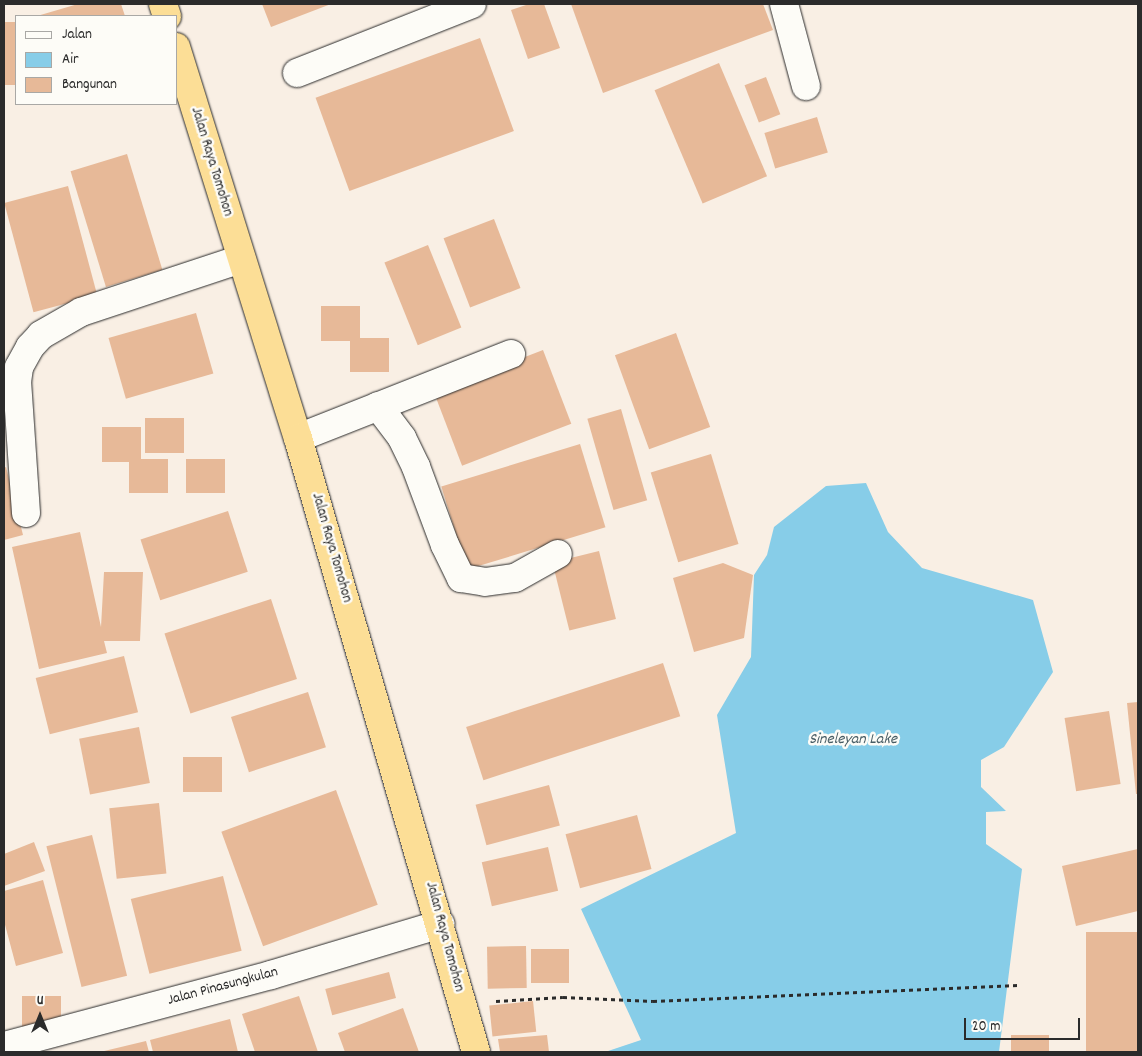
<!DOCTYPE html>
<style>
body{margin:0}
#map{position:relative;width:1142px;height:1056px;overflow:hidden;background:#f9efe4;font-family:Dekko,sans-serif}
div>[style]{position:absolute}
.water>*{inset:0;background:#87cde8}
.building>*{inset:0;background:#e7b998;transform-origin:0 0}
.path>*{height:3px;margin-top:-1.5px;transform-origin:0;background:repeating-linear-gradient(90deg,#2b2b2b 0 4px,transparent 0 8px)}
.roads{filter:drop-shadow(0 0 1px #2b2b2b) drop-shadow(0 0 1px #2b2b2b)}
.minor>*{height:28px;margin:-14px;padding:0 14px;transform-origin:14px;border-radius:14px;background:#fdfcf7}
.tertiary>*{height:28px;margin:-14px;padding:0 14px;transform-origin:14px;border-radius:14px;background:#fdfcf7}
.trunk>*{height:28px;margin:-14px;padding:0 14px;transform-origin:14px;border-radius:14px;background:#fcde96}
span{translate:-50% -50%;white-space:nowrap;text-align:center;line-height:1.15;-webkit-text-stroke:5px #fdfcf7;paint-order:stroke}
.street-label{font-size:15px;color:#2b2b2b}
.water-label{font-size:16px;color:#475c64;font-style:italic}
.frame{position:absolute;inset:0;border:5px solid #2b2b2b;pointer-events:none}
.legend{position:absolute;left:15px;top:15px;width:162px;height:90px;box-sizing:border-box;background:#fdfcf7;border:1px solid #a9a8a5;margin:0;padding:6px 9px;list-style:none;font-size:15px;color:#2b2b2b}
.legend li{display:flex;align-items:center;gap:10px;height:25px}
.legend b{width:25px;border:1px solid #a9a8a5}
.north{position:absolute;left:15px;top:991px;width:50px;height:50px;-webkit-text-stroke:4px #fdfcf7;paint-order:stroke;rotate:0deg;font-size:14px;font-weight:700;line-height:20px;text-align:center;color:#2b2b2b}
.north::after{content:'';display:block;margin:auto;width:18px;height:22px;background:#2b2b2b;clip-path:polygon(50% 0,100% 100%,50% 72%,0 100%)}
.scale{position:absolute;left:964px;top:1018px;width:116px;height:22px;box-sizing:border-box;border:2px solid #2b2b2b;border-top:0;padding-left:6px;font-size:15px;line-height:18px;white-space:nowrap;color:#2b2b2b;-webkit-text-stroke:4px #fdfcf7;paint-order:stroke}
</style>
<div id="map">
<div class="water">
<div style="clip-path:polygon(866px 483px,888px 532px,922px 568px,1033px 600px,1053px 672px,1004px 747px,981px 760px,981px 787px,1006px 811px,986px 812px,986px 844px,1022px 869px,999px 1052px,605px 1052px,641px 1040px,581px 909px,736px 833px,717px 715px,751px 657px,754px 575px,767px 555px,774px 527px,826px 486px)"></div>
</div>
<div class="building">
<div style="clip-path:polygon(78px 4px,121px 4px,125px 16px,37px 16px)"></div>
<div style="clip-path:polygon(262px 4px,331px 4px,271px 27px)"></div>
<div style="clip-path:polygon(529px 4px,544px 4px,560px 48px,528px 59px,511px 10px)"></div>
<div style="clip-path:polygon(571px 4px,763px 4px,773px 30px,603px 93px)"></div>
<div style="left:16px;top:22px;width:63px;height:13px;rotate:90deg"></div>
<div style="left:480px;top:38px;width:99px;height:175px;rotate:70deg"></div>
<div style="left:719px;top:63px;width:123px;height:70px;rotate:67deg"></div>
<div style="left:766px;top:77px;width:40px;height:23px;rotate:69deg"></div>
<div style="left:817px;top:117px;width:37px;height:55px;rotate:73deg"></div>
<div style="left:127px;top:154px;width:121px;height:59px;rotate:73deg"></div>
<div style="left:68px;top:186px;width:113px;height:66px;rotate:75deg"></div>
<div style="left:494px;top:219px;width:74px;height:54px;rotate:69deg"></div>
<div style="left:428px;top:245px;width:89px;height:47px;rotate:68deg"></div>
<div style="clip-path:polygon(321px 306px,360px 306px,360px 338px,389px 338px,389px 372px,350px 372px,350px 341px,321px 341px)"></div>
<div style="left:196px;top:313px;width:63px;height:91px;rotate:74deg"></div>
<div style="left:676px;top:333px;width:100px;height:65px;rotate:70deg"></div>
<div style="left:543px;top:350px;width:79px;height:117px;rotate:69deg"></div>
<div style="left:621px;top:409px;width:95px;height:35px;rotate:74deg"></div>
<div style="left:145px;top:418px;width:39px;height:35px"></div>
<div style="clip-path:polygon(102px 427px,141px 427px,141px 459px,168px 459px,168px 493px,129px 493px,129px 462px,102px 462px)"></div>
<div style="left:580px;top:444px;width:87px;height:145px;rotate:73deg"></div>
<div style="left:711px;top:454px;width:94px;height:63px;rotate:73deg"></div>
<div style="left:186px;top:459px;width:39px;height:34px"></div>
<div style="clip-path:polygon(6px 467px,23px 535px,4px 540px,4px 468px)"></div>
<div style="left:228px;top:511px;width:64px;height:92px;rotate:72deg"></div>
<div style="clip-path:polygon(80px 532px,101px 627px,104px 572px,143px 572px,140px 641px,104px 641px,107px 653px,39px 669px,12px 547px)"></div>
<div style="left:599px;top:551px;width:70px;height:48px;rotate:76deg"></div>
<div style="clip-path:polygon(723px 563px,753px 575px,744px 638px,694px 652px,673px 578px)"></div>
<div style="left:271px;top:599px;width:84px;height:112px;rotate:72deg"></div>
<div style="left:124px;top:656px;width:58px;height:91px;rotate:76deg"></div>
<div style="left:663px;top:663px;width:56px;height:207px;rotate:72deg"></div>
<div style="left:308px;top:692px;width:58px;height:81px;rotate:72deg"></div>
<div style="clip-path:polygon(1138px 702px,1138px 794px,1136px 794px,1127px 703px)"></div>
<div style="left:1109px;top:711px;width:74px;height:45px;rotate:81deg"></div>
<div style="left:139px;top:727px;width:57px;height:61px;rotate:79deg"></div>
<div style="left:183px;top:757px;width:39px;height:35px"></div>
<div style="left:549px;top:785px;width:42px;height:76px;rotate:75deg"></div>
<div style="left:336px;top:790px;width:122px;height:122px;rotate:70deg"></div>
<div style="left:159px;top:803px;width:71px;height:50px;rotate:84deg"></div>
<div style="left:637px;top:815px;width:56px;height:74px;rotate:75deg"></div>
<div style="left:92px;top:835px;width:145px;height:47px;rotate:76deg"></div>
<div style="clip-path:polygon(34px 842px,45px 871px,4px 886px,4px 854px)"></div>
<div style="left:548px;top:847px;width:45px;height:68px;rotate:77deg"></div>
<div style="clip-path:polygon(1138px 849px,1138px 911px,1076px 926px,1062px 866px)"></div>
<div style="left:223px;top:876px;width:77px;height:95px;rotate:76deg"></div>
<div style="clip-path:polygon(43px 880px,63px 953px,16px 966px,4px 921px,4px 891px)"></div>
<div style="left:1138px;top:932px;width:120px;height:52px;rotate:90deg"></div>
<div style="left:526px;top:946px;width:42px;height:39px;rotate:89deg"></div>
<div style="left:531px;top:949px;width:38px;height:34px"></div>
<div style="left:389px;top:972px;width:27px;height:66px;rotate:75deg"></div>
<div style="left:22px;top:996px;width:39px;height:34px"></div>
<div style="clip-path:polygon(299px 996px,318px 1052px,255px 1052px,242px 1014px)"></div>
<div style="left:533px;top:1001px;width:31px;height:44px;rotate:84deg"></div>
<div style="clip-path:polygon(403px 1008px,419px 1052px,345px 1052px,338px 1033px)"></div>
<div style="clip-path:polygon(230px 1019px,238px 1052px,153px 1052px,150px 1040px)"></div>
<div style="clip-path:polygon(547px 1035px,549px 1052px,500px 1052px,498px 1039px)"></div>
<div style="left:1011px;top:1035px;width:38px;height:17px"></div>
<div style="clip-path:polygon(146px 1041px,149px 1052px,100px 1052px)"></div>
</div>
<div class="path">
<div style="left:496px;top:1001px;width:67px;rotate:-3.4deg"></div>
<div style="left:563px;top:997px;width:90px;rotate:2.5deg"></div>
<div style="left:653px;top:1001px;width:368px;rotate:-2.5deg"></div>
</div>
<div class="roads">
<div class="minor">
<div style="left:784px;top:4px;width:85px;rotate:75deg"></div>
<div style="left:297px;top:73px;width:188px;rotate:-21.5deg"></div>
<div style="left:378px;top:406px;width:40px;rotate:53deg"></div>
<div style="left:402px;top:438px;width:32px;rotate:64deg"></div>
<div style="left:416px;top:467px;width:83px;rotate:69.6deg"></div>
<div style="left:445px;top:545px;width:37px;rotate:64deg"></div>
<div style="left:461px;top:578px;width:24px;rotate:9deg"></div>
<div style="left:485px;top:582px;width:30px;rotate:-8deg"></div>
<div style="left:515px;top:578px;width:49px;rotate:-29.2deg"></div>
<div style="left:298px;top:438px;width:229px;rotate:-21.5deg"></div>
<div style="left:26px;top:513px;width:131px;rotate:-93.9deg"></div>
<div style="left:17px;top:382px;width:15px;rotate:-82deg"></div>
<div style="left:19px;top:367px;width:23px;rotate:-61deg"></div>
<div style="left:30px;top:347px;width:16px;rotate:-47deg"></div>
<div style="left:41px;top:335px;width:46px;rotate:-29.9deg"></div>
<div style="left:81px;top:312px;width:169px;rotate:-18.3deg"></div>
</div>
<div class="tertiary">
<div style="left:4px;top:1046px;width:276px;rotate:-14.9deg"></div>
<div style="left:271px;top:975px;width:177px;rotate:-16.7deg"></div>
</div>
<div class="trunk">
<div style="left:163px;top:4px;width:13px;rotate:72deg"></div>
<div style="left:176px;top:47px;width:410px;rotate:72.7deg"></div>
<div style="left:298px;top:438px;width:639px;rotate:73.83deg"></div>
</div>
</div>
<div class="street-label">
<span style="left:211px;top:162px;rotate:73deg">Jalan Raya Tomohon</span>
<span style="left:331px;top:548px;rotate:74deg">Jalan Raya Tomohon</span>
<span style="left:444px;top:937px;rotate:75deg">Jalan Raya Tomohon</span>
<span style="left:223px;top:987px;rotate:-15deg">Jalan Pinasungkulan</span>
</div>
<div class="water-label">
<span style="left:853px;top:740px">Sineleyan Lake</span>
</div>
<div class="frame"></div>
<ul class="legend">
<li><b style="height:6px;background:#fdfcf7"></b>Jalan</li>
<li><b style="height:14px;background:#87cde8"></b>Air</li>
<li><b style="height:14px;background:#e7b998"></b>Bangunan</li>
</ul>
<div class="north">U</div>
<div class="scale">20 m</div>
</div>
